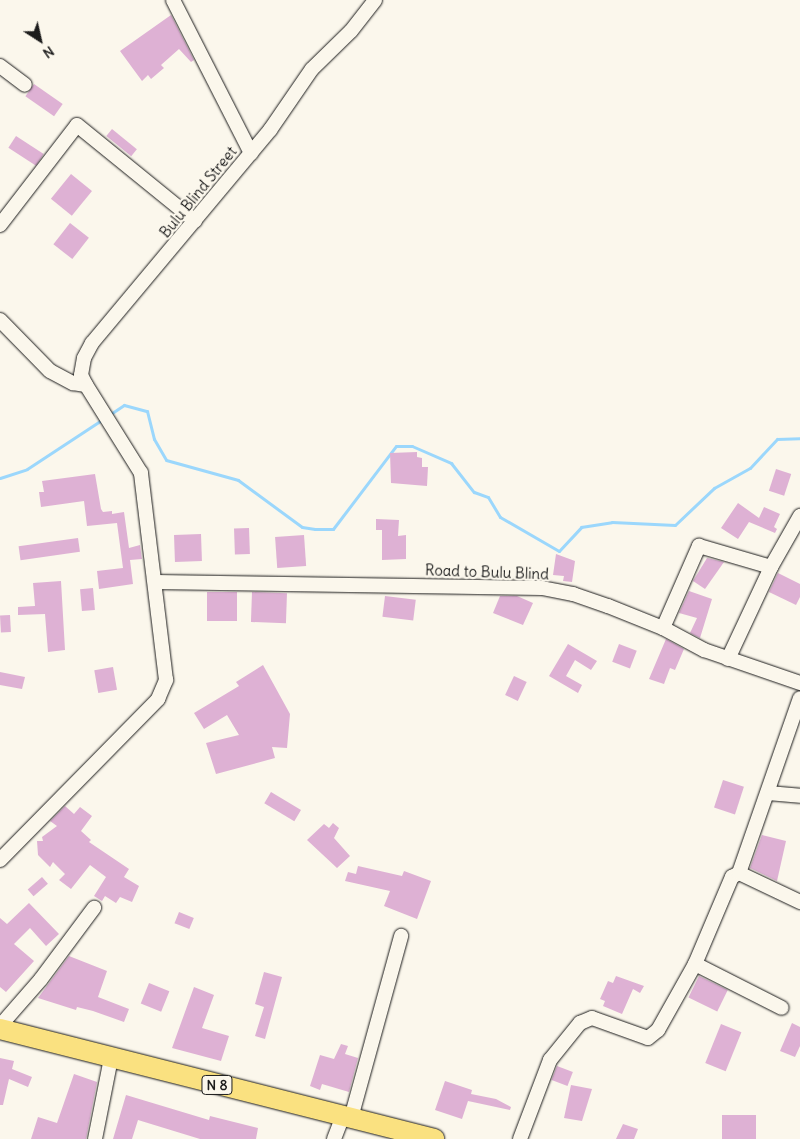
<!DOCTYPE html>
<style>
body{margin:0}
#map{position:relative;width:800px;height:1139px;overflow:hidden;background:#fbf7ec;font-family:Delius,sans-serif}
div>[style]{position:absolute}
.stream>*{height:3px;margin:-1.5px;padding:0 1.5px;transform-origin:1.5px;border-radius:1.5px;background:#9bd7fc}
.building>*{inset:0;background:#deb1d4;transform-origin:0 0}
.roads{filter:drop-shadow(0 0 1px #1c1c1c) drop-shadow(0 0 1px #1c1c1c)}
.minor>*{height:14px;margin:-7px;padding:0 7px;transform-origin:7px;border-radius:7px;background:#fbf7ec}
.highway>*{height:20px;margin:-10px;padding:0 10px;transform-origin:10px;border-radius:10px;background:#fae180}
span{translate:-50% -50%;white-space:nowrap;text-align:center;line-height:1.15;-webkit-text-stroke:4.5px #fbf7ec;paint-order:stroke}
.shield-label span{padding:1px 4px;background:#fbf7ec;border:1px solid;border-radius:4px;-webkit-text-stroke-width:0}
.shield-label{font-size:14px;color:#1c1c1c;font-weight:700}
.street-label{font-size:15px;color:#1c1c1c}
.north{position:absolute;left:15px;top:15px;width:50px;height:50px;-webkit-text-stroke:4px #fbf7ec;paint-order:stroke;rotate:145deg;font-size:14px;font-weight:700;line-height:20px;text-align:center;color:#1c1c1c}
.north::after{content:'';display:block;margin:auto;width:18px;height:22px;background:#1c1c1c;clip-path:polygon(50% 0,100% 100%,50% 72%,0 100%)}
</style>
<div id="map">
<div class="stream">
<div style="left:109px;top:415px;width:18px;rotate:-34deg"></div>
<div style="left:124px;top:405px;width:24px;rotate:15deg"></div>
<div style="left:147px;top:411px;width:29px;rotate:76deg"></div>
<div style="left:154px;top:439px;width:24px;rotate:60deg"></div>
<div style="left:166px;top:460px;width:75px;rotate:15.5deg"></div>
<div style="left:238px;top:480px;width:79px;rotate:36.3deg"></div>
<div style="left:302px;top:527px;width:13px;rotate:9deg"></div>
<div style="left:315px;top:529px;width:18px"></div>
<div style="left:333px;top:529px;width:104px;rotate:-52.8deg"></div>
<div style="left:396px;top:446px;width:16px"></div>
<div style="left:412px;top:446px;width:43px;rotate:23.6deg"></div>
<div style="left:451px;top:463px;width:37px;rotate:52deg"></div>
<div style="left:474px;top:492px;width:15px;rotate:20deg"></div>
<div style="left:488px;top:497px;width:23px;rotate:59deg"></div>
<div style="left:500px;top:517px;width:68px;rotate:30deg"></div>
<div style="left:559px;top:551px;width:33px;rotate:-47deg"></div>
<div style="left:581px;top:527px;width:31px;rotate:-9deg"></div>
<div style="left:612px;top:522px;width:63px;rotate:2.7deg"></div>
<div style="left:675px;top:525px;width:54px;rotate:-43.5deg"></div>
<div style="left:714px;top:488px;width:41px;rotate:-29.1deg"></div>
<div style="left:750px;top:468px;width:40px;rotate:-47deg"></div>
<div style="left:777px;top:439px;width:23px;rotate:-2deg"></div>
<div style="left:0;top:478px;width:28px;rotate:-18deg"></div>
<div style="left:27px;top:469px;width:91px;rotate:-33.3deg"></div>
</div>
<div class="building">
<div style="clip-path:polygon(171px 15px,194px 60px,191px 62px,179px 49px,161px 65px,164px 68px,151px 79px,148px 75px,142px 81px,120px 51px)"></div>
<div style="left:34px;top:84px;width:35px;height:15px;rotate:35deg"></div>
<div style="left:112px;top:129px;width:32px;height:9px;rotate:39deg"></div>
<div style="left:16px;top:136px;width:33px;height:14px;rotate:33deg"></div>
<div style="left:71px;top:174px;width:27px;height:32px;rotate:39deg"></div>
<div style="left:70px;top:223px;width:24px;height:27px;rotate:38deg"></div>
<div style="clip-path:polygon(417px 452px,417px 457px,422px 458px,422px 467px,428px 467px,427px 486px,391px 483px,390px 453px)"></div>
<div style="left:776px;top:469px;width:16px;height:23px;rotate:18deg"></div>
<div style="clip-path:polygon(95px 474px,101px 509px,103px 512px,112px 511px,112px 514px,124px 512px,129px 548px,140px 545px,142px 559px,130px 560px,133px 584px,99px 589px,97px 571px,123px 568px,117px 523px,87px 526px,84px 501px,41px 507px,39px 492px,44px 492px,42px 481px)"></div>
<div style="clip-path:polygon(738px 503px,759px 518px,764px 507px,780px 514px,774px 527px,777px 529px,775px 533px,749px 522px,738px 539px,721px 528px)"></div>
<div style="clip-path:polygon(376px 519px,399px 520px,398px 536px,406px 535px,406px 559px,382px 560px,382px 530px,376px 530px)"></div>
<div style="left:249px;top:528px;width:26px;height:15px;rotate:88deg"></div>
<div style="left:201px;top:534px;width:27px;height:27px;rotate:88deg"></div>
<div style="left:304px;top:535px;width:31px;height:29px;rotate:86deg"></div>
<div style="left:78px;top:538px;width:14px;height:60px;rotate:82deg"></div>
<div style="clip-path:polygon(556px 554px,575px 561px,572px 582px,563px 581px,564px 576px,553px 575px)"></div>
<div style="clip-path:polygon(707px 558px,724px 562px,705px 589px,693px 581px)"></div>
<div style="clip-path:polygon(778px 573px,800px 584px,800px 597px,796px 605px,769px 592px)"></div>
<div style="clip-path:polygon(61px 581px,65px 650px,48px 652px,45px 614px,18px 615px,18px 607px,35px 606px,33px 583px)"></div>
<div style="left:93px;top:588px;width:22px;height:13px;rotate:85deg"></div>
<div style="clip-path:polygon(689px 591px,712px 599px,700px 638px,690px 633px,697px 618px,679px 613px)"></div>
<div style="left:207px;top:592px;width:30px;height:29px"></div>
<div style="left:252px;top:592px;width:35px;height:30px;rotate:2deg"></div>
<div style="left:385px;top:596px;width:31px;height:21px;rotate:7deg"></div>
<div style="clip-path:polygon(500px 596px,517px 596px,533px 603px,523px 625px,493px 613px)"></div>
<div style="left:10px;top:615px;width:17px;height:10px;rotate:87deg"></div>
<div style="clip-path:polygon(666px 639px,684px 649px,675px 670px,670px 668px,664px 684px,649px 679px)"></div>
<div style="clip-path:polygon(568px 644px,597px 661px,591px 670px,575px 660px,566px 676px,582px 685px,578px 693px,549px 676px)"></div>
<div style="left:619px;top:644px;width:19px;height:19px;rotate:21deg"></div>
<div style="clip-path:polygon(263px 665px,290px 714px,287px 748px,272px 747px,275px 758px,216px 774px,206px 743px,239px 735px,227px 715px,204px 729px,194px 713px,239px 686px,236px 682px)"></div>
<div style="left:113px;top:667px;width:23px;height:19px;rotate:80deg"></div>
<div style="clip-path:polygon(0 672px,25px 677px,22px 689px,0 685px)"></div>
<div style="left:514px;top:676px;width:14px;height:21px;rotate:25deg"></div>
<div style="left:723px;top:780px;width:22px;height:29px;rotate:18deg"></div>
<div style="left:271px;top:792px;width:35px;height:13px;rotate:31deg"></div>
<div style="clip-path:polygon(65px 806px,74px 814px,80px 807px,92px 816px,81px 831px,91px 840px,89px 842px,129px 869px,124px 877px,139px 886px,132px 902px,120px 897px,116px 903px,105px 896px,102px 901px,94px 896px,106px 877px,90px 865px,71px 889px,59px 880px,65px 874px,53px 862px,50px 867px,38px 855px,37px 841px,43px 841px,42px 837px,57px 826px,50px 821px)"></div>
<div style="clip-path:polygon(333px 823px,339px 828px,334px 838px,350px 856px,337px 868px,307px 840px,324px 824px,329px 828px)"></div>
<div style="clip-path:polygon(762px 835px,786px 841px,777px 881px,750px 868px)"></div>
<div style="clip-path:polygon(358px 866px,402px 876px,404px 871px,431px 881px,417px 919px,384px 906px,390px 891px,345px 881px,348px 872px,356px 874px)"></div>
<div style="left:42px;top:877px;width:9px;height:19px;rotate:49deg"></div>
<div style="clip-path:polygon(29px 903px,59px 934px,46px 946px,30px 928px,14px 944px,34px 961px,6px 992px,0 987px,0 918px,7px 924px)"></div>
<div style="left:179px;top:912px;width:16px;height:12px;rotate:22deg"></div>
<div style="clip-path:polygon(69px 956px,107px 971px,98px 997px,129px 1009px,124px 1022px,93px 1011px,77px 1007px,76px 1010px,38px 998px)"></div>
<div style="clip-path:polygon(264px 972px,282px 977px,265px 1039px,255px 1036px,264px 1007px,255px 1004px)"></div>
<div style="clip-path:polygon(616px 976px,644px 986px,640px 993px,633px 989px,622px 1014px,603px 1006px,605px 1001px,600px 999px,608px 981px,613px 983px)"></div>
<div style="left:699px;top:976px;width:32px;height:24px;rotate:26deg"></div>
<div style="left:149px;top:983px;width:22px;height:22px;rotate:22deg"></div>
<div style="clip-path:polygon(194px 987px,214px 995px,202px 1028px,229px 1036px,221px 1061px,172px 1048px)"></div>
<div style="clip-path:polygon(792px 1023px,800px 1027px,800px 1046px,795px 1057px,780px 1051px)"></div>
<div style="left:721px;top:1024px;width:22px;height:42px;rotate:22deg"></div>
<div style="clip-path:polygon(341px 1044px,348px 1046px,345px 1054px,358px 1058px,349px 1092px,322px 1084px,320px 1090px,310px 1086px,320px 1055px,334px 1059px)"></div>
<div style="clip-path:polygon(0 1058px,14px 1061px,12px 1069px,32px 1077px,28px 1087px,9px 1079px,3px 1105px,0 1105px)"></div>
<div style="left:557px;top:1066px;width:17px;height:15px;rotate:21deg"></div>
<div style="clip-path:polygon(74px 1074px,97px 1082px,86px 1139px,31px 1139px,38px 1117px,57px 1123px)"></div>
<div style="clip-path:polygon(445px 1081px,472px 1090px,471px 1094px,496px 1099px,511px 1107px,510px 1110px,468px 1101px,462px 1119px,435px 1110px)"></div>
<div style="clip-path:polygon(571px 1085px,592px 1089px,582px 1121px,564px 1118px)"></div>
<div style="clip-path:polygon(126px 1095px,209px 1120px,210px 1116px,258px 1128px,256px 1139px,200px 1139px,138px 1120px,132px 1139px,113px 1139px)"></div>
<div style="left:722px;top:1115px;width:34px;height:24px"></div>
<div style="clip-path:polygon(623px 1124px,638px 1129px,634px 1139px,616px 1139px)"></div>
</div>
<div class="roads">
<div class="minor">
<div style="left:173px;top:0;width:172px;rotate:63deg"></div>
<div style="left:0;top:66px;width:31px;rotate:37deg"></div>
<div style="left:0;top:225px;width:126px;rotate:-52.4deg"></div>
<div style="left:77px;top:125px;width:152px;rotate:39.1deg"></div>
<div style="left:0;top:320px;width:71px;rotate:45.6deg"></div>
<div style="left:50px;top:371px;width:26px;rotate:28deg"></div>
<div style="left:73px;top:383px;width:13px;rotate:9deg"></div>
<div style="left:156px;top:582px;width:386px;rotate:0.9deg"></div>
<div style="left:542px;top:588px;width:32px;rotate:11deg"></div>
<div style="left:573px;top:594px;width:37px;rotate:19deg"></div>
<div style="left:608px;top:606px;width:59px;rotate:21.8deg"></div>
<div style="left:663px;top:628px;width:47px;rotate:28.2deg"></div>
<div style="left:704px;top:650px;width:102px;rotate:19deg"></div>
<div style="left:663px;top:628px;width:90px;rotate:-66.3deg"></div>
<div style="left:699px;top:546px;width:75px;rotate:16.3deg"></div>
<div style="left:771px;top:567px;width:59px;rotate:-60.4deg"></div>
<div style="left:728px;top:659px;width:102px;rotate:-64.9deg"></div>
<div style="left:768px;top:793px;width:32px;rotate:5deg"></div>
<div style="left:0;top:860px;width:226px;rotate:-45.5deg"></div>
<div style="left:158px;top:699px;width:21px;rotate:-67deg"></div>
<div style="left:166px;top:680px;width:209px;rotate:-96.9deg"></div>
<div style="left:141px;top:473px;width:104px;rotate:-122deg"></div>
<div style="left:86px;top:385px;width:11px;rotate:-117deg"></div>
<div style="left:81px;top:375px;width:17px;rotate:-80deg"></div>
<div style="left:84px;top:358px;width:17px;rotate:-62deg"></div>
<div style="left:92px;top:343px;width:278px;rotate:-50.1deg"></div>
<div style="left:270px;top:130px;width:74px;rotate:-55.5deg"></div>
<div style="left:312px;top:69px;width:54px;rotate:-44.3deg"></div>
<div style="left:351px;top:31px;width:39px;rotate:-52deg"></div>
<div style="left:739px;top:873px;width:68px;rotate:25.4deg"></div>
<div style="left:695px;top:964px;width:97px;rotate:26.8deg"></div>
<div style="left:0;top:1026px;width:62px;rotate:-48.9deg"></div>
<div style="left:41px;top:979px;width:89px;rotate:-53.3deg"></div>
<div style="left:351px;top:1118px;width:189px;rotate:-74.6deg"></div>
<div style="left:95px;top:1139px;width:83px;rotate:-78.8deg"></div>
<div style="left:334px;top:1139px;width:25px;rotate:-69deg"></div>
<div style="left:520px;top:1139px;width:85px;rotate:-69.2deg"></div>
<div style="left:550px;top:1060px;width:48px;rotate:-51deg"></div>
<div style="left:580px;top:1023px;width:13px;rotate:-23deg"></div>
<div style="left:592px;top:1018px;width:59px;rotate:19.7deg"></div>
<div style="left:648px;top:1038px;width:13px;rotate:-39deg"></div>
<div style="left:658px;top:1030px;width:76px;rotate:-60.7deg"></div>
<div style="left:695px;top:964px;width:95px;rotate:-67deg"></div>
<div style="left:732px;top:877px;width:8px;rotate:-30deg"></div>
<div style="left:739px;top:873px;width:185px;rotate:-70.8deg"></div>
</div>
<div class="highway">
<div style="left:0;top:1029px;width:448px;rotate:14.2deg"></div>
</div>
</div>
<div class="shield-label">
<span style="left:217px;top:1085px">N 8</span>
</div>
<div class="street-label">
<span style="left:198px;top:192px;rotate:-51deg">Bulu Blind Street</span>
<span style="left:487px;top:572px;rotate:2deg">Road to Bulu Blind</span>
</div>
<div class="north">N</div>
</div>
